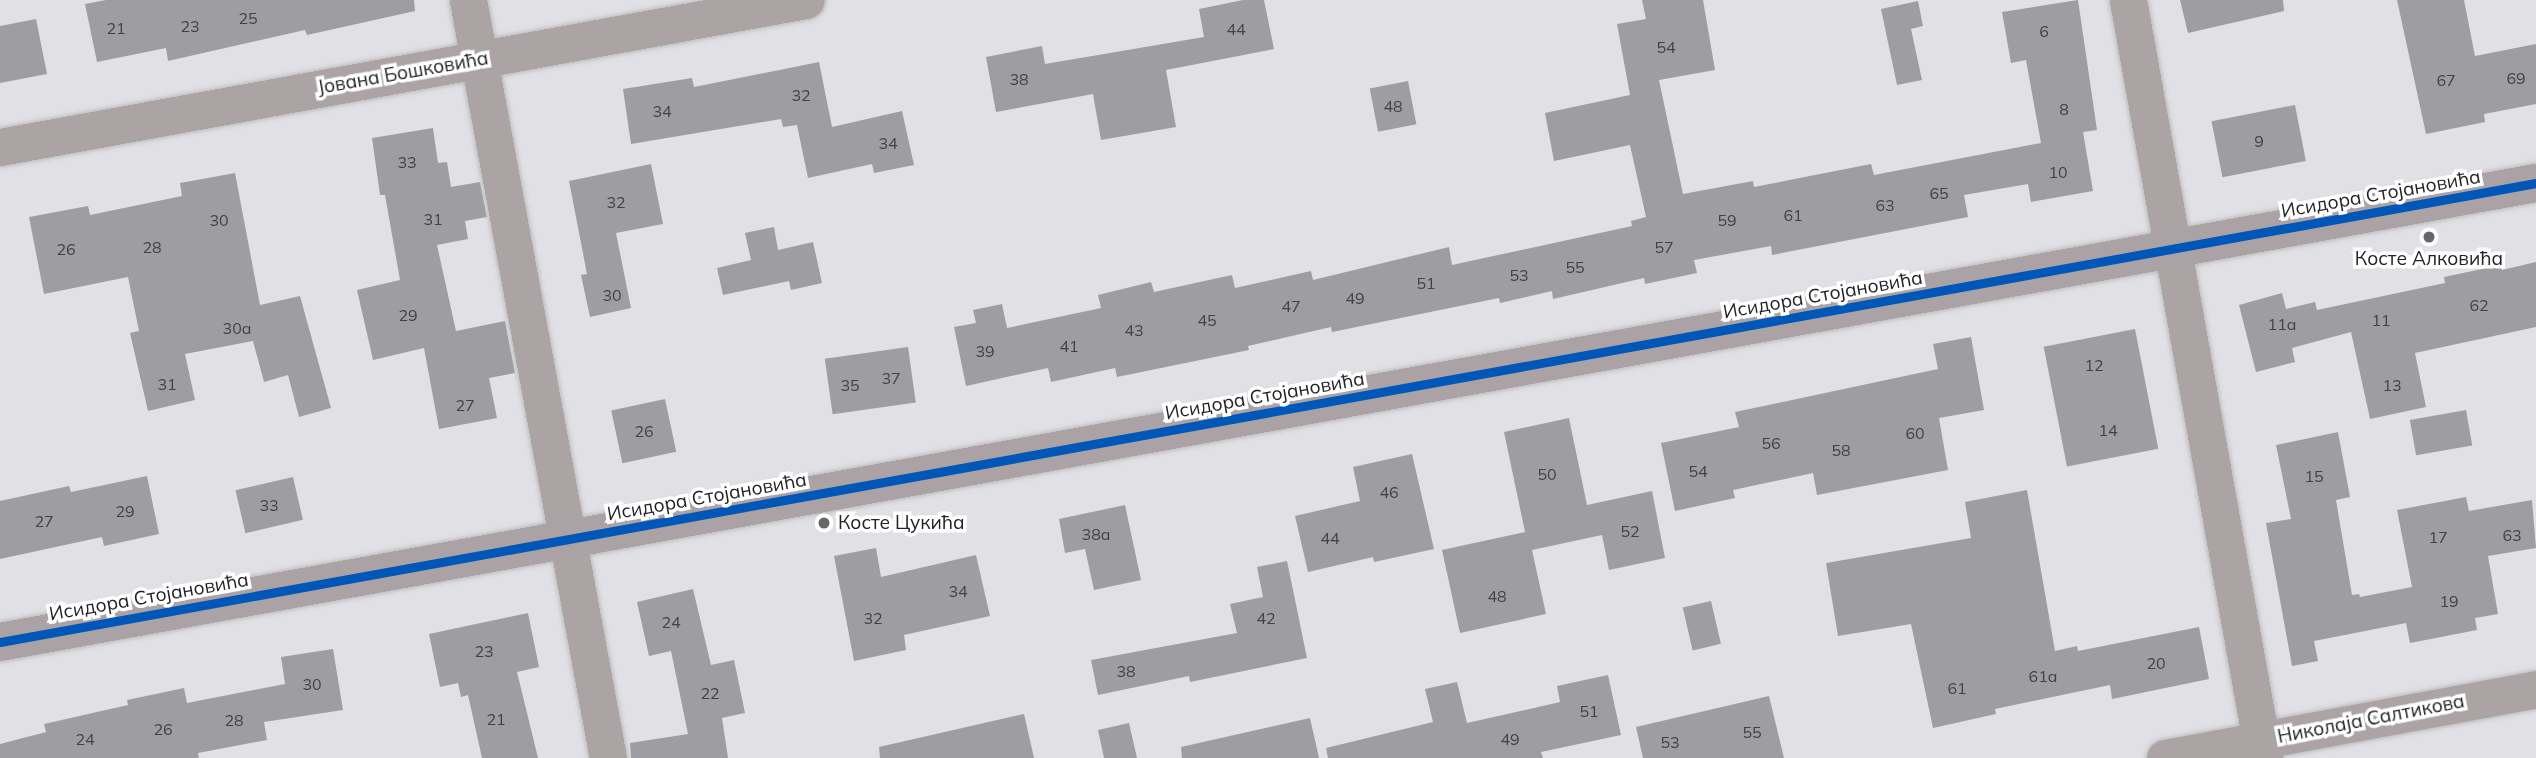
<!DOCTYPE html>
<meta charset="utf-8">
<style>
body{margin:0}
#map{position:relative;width:2536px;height:758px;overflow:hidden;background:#e1e1e5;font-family:Mulish,sans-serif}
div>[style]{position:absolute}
.building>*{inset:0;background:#9e9da1;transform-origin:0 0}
.roads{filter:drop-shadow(0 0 2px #bcbcbe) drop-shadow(0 0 2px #bcbcbe)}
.street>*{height:37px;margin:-18.5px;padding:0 18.5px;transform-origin:18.5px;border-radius:18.5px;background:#aba3a4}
.secondary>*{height:38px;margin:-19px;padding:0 19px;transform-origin:19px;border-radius:19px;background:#aaa2a4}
.cycleway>*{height:9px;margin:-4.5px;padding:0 4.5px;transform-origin:4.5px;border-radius:4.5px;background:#0057b8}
.dots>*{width:19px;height:19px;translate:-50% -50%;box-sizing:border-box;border:4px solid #fff;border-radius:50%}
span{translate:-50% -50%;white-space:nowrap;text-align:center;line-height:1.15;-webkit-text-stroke:7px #fff;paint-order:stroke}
.number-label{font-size:16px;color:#424245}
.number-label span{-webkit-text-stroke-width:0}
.street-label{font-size:19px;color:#232326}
.poi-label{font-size:19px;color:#232326}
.left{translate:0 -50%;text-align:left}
</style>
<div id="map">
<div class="building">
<div style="clip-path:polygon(106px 0,414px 0,415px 11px,307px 35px,305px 30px,168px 61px,166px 48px,97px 62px,85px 4px)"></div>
<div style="clip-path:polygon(1243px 0,1264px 0,1274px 49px,1166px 70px,1176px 127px,1101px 140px,1093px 94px,996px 112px,986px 57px,1042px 46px,1045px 64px,1204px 37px,1199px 9px)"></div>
<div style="clip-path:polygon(1642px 0,1703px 0,1715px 70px,1659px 80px,1683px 194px,1753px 181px,1754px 187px,1871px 164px,1874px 175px,2041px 143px,2026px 60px,2011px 63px,2002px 12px,2078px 0,2097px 130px,2083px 132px,2093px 191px,2031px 202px,2028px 184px,1964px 195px,1968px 217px,1772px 255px,1771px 246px,1694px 260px,1697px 273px,1645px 284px,1644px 278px,1553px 299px,1552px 291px,1500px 303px,1499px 298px,1332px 332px,1331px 327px,1248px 346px,1249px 350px,1117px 377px,1115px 368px,1051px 382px,1048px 368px,966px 386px,954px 327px,976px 323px,973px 310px,1002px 304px,1007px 328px,1101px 308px,1098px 295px,1151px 282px,1154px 292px,1232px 275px,1235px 288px,1311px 271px,1313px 280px,1449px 247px,1452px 265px,1632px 226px,1631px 221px,1646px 217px,1630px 145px,1554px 161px,1545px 113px,1630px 95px,1617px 24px,1646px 19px)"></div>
<div style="clip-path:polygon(2180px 0,2283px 0,2284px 11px,2188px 33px)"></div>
<div style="clip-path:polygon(2397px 0,2464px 0,2475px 56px,2536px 44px,2536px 104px,2484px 114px,2485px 122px,2426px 134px)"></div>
<div style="clip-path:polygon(1918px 1px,1923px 26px,1911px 29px,1922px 80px,1897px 85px,1881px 9px)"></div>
<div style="clip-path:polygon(36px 19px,47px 74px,0 83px,0 26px)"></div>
<div style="clip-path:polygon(819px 62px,832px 127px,902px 111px,914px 165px,874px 173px,872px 164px,808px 178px,797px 125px,783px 127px,781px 119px,631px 144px,623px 89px,692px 78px,694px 87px)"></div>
<div style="left:1408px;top:81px;width:44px;height:39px;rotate:79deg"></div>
<div style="left:2295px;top:105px;width:57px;height:85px;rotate:79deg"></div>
<div style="clip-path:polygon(433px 128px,438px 163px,447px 162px,451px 187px,480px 182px,487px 217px,465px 221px,468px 239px,437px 245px,456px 331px,505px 321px,515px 373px,489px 378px,497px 418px,439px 429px,424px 348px,373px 360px,357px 290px,400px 280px,385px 195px,380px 195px,372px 138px)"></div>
<div style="clip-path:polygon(651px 164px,663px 224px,616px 233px,631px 308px,590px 317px,581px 275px,587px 274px,569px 181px)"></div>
<div style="clip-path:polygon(235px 173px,260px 305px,300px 296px,331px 408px,299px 417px,288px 375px,264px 382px,253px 341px,185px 354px,195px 400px,148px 411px,130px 333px,139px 331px,128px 277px,44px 294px,29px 217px,88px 206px,90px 215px,182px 196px,180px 183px)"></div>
<div style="clip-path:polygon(774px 227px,778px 250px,813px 242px,822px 283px,791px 290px,789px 281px,723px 295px,717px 268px,751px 260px,745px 233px)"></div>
<div style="clip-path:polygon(2536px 262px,2536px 327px,2415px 353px,2426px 407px,2370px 419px,2351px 332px,2292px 348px,2295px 362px,2256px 372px,2239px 305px,2282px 293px,2286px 309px,2315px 302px,2317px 310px,2445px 283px,2444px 277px,2501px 265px,2502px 270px)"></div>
<div style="left:2135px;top:329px;width:122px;height:93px;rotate:79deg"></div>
<div style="clip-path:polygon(1971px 337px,1984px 410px,1939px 418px,1948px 470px,1817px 495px,1813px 473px,1733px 490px,1735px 498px,1675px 511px,1661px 443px,1739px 427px,1735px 412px,1938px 369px,1933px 344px)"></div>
<div style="left:908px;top:347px;width:56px;height:84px;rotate:82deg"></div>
<div style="left:665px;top:399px;width:54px;height:55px;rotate:78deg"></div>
<div style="left:2466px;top:410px;width:36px;height:57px;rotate:80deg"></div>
<div style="clip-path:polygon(1569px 418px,1587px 505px,1652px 491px,1665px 558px,1609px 570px,1602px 535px,1532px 550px,1546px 614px,1460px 633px,1442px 550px,1525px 532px,1504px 432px)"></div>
<div style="clip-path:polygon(2338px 432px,2350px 497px,2336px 500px,2352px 595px,2359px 594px,2360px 597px,2412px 587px,2397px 510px,2466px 497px,2469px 511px,2532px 500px,2536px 548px,2488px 556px,2498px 614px,2475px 618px,2477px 630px,2410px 643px,2406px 623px,2314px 641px,2318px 661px,2292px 666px,2266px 523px,2291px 519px,2276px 445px)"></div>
<div style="clip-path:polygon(1412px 454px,1434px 549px,1374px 562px,1373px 557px,1308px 572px,1295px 516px,1360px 501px,1353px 467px)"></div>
<div style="clip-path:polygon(147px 476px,159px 534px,104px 546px,102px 537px,0 559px,0 501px,69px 486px,71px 492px)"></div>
<div style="left:293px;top:477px;width:44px;height:59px;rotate:77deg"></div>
<div style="clip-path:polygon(2027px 490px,2055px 651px,2077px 646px,2078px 651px,2199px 627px,2209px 679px,2112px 699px,2110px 685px,1995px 709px,1996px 714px,1933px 728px,1911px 624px,1838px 636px,1826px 563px,1971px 538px,1965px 502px)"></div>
<div style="clip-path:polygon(1125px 505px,1141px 580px,1094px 590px,1085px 549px,1065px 553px,1059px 519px)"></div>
<div style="clip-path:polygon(876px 548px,881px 577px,976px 555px,990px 616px,904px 635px,906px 650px,854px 661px,834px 556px)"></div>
<div style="clip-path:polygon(1287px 561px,1307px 658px,1190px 682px,1189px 676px,1098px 695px,1091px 660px,1237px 633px,1230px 604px,1263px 597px,1257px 567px)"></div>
<div style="clip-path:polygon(693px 589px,711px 665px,734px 660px,745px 713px,722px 718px,728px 758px,631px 758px,630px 743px,688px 734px,671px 651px,649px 656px,637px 602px)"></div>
<div style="left:1711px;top:601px;width:44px;height:29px;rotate:77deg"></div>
<div style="clip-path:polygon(528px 613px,539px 667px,517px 672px,538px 758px,482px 758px,468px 695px,461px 697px,458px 683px,440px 687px,429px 634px)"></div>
<div style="clip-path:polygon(333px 649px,343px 710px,264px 722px,267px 740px,198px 753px,199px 758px,0 758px,0 744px,46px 732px,44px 724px,128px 705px,127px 700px,184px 688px,187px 703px,285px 684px,281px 657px)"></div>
<div style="clip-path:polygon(1608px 675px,1621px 735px,1541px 752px,1543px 758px,1328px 758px,1326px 748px,1433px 722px,1425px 689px,1457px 682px,1467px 723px,1560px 702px,1557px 686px)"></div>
<div style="clip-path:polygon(1769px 696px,1784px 758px,1643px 758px,1636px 727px)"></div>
<div style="clip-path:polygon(1024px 714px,1034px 758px,880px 758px,879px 747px)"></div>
<div style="clip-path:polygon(1310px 718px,1319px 758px,1182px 758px,1181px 747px)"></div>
<div style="clip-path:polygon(1129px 723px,1137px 758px,1104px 758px,1098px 730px)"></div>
</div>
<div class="roads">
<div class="street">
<div style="left:468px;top:0;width:771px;rotate:79.54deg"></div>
<div style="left:2128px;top:0;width:770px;rotate:79.83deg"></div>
<div style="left:0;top:147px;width:819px;rotate:-10.34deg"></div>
<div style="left:2165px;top:758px;width:377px;rotate:-10.5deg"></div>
</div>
<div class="secondary">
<div style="left:0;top:642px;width:2577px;rotate:-10.26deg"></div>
</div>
</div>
<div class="cycleway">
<div style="left:0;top:642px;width:2577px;rotate:-10.26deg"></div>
</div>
<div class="dots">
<div style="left:2429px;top:237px;background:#666669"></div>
<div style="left:824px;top:523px;background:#666669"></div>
</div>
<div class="number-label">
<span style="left:248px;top:18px">25</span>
<span style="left:190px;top:26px">23</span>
<span style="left:116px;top:28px">21</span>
<span style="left:1236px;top:29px">44</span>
<span style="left:2044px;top:31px">6</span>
<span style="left:1666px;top:47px">54</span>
<span style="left:2516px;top:78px">69</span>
<span style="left:1019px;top:79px">38</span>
<span style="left:2446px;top:80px">67</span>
<span style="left:801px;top:95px">32</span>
<span style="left:1393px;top:106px">48</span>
<span style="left:2064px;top:109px">8</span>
<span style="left:662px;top:111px">34</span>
<span style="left:2259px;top:141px">9</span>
<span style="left:888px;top:143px">34</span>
<span style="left:407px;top:162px">33</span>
<span style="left:2058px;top:172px">10</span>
<span style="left:1939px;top:193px">65</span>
<span style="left:616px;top:202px">32</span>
<span style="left:1885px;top:205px">63</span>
<span style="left:1793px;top:215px">61</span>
<span style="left:433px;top:219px">31</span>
<span style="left:219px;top:220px">30</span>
<span style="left:1727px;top:220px">59</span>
<span style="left:152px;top:247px">28</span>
<span style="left:1664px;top:247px">57</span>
<span style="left:66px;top:249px">26</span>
<span style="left:1575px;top:267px">55</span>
<span style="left:1519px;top:275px">53</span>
<span style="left:1426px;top:283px">51</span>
<span style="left:612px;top:295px">30</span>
<span style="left:1355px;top:298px">49</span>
<span style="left:2479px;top:305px">62</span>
<span style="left:1291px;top:306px">47</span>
<span style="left:408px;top:315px">29</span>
<span style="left:1207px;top:320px">45</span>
<span style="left:2381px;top:320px">11</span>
<span style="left:2282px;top:324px">11a</span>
<span style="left:237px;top:328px">30a</span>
<span style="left:1134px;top:330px">43</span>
<span style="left:1069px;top:346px">41</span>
<span style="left:985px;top:351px">39</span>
<span style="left:2094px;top:365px">12</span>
<span style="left:891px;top:378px">37</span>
<span style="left:167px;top:384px">31</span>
<span style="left:850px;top:385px">35</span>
<span style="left:2392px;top:385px">13</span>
<span style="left:465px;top:405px">27</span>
<span style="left:2108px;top:430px">14</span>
<span style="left:644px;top:431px">26</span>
<span style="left:1915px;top:433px">60</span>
<span style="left:1771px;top:443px">56</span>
<span style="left:1841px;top:450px">58</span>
<span style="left:1698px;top:471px">54</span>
<span style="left:1547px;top:474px">50</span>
<span style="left:2314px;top:476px">15</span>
<span style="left:1389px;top:492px">46</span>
<span style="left:269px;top:505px">33</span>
<span style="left:125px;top:511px">29</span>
<span style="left:44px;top:521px">27</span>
<span style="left:1630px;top:531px">52</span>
<span style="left:1096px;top:534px">38a</span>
<span style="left:2512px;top:535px">63</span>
<span style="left:2438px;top:537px">17</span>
<span style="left:1330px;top:538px">44</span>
<span style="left:958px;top:591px">34</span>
<span style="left:1497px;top:596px">48</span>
<span style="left:2449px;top:601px">19</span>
<span style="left:873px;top:618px">32</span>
<span style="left:1266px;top:618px">42</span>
<span style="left:671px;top:622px">24</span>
<span style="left:484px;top:651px">23</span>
<span style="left:2156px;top:663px">20</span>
<span style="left:1126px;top:671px">38</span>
<span style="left:2043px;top:676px">61a</span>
<span style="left:312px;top:684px">30</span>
<span style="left:1957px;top:688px">61</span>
<span style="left:710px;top:693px">22</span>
<span style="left:1589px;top:711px">51</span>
<span style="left:496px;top:719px">21</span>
<span style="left:234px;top:720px">28</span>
<span style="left:163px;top:729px">26</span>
<span style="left:1752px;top:732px">55</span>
<span style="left:85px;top:739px">24</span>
<span style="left:1510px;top:739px">49</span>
<span style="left:1670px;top:742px">53</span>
</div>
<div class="street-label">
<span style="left:403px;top:73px;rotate:-10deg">Јована Бошковића</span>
<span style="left:2381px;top:194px;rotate:-10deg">Исидора Стојановића</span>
<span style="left:1823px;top:295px;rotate:-10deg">Исидора Стојановића</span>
<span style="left:1265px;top:396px;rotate:-10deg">Исидора Стојановића</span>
<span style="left:707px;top:497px;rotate:-10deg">Исидора Стојановића</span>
<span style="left:149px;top:597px;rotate:-10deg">Исидора Стојановића</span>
<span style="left:2371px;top:719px;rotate:-11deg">Николаја Салтикова</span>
</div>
<div class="poi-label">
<span style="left:2429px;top:259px">Косте Алковића</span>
<span class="left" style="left:838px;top:523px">Косте Цукића</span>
</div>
</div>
